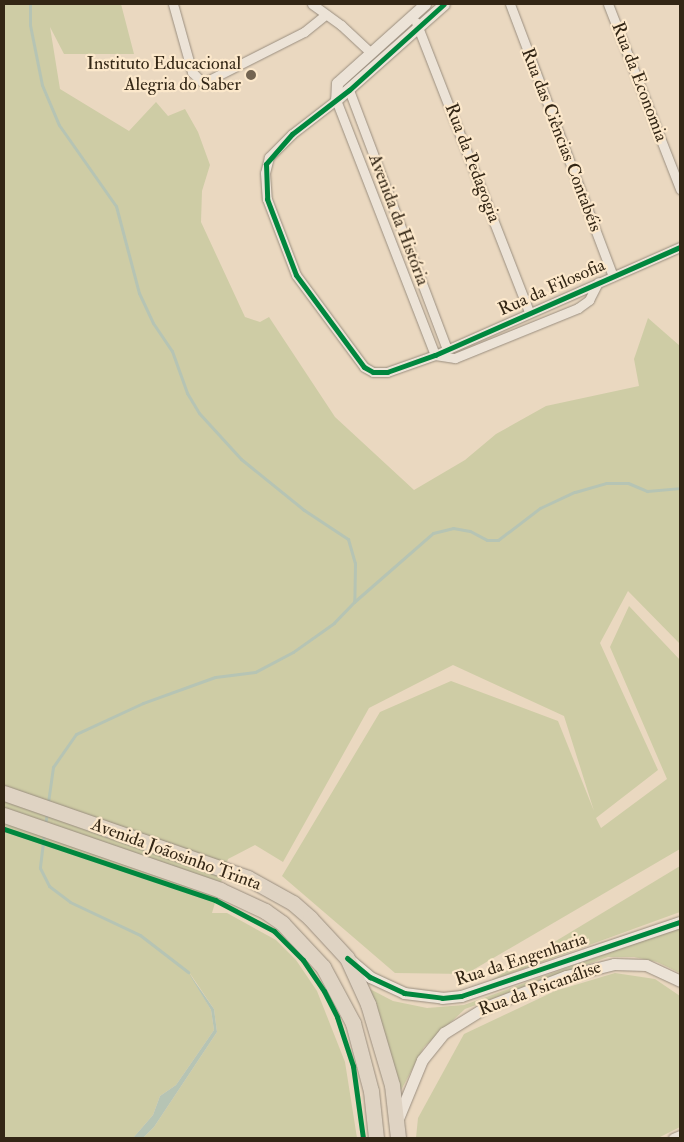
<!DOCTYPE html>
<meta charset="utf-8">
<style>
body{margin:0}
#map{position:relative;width:684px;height:1142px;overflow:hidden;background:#ead8c0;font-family:"IM FELL Double Pica",serif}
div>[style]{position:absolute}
.green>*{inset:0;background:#cecca5}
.water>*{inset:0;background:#b6c4b4}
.stream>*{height:3px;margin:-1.5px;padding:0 1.5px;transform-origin:1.5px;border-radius:1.5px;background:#b6c4b4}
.roads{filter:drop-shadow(0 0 1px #9a8e7f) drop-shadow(0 0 1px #9a8e7f)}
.minor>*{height:9px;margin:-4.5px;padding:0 4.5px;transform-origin:4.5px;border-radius:4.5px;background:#ece3d7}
.tertiary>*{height:11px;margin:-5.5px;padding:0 5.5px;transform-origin:5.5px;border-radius:5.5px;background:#ece3d7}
.primary>*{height:15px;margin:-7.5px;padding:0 7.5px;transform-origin:7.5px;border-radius:7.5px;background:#dfd3c3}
.cycleway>*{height:5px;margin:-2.5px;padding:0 2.5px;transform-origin:2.5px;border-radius:2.5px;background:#00873e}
.dots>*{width:14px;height:14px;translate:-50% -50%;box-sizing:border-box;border:2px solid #fce8cb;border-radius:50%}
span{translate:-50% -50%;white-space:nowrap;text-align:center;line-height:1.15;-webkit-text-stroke:4.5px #fce8cb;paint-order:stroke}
.poi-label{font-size:18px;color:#332615}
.right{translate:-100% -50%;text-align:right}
.street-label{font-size:18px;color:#332615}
.frame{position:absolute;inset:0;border:5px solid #332615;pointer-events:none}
</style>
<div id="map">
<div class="green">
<div style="clip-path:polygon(4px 4px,121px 4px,134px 54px,64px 54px,50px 27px,60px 89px,129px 131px,156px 102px,168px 116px,185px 109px,198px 132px,210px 165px,202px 191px,201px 222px,245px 317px,260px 322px,269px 317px,335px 417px,414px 490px,465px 460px,496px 434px,546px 406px,639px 386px,634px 359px,648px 318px,680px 346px,680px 644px,628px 591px,600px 643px,658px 770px,596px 818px,601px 828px,667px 779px,610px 647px,629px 606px,680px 660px,680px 849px,466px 974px,395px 973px,282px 876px,380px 712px,451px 681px,558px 721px,594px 811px,564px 716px,453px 665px,369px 708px,283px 862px,255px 845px,228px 859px,212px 913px,227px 913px,276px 940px,296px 960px,317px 991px,345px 1062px,357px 1138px,143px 1138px,154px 1127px,217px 1032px,214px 1009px,189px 972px,211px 1010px,214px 1030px,176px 1085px,160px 1096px,153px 1115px,133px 1138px,4px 1138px)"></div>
<div style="clip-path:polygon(680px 866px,680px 912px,490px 981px)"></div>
<div style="clip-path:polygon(680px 927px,680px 973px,657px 962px,634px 957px,608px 957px,465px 1009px,424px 1047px,399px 1094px,386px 1038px,368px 988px,393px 1001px,427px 1008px,464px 1005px)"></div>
<div style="clip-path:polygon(615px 973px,655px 979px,680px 996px,680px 1127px,658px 1138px,416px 1138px,418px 1118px,464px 1034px,555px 991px)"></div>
</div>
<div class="water">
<div style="clip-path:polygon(188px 972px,214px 1009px,217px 1032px,154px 1127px,143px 1138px,133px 1138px,153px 1115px,160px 1096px,176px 1085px,214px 1030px,211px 1010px)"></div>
</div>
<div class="stream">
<div style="left:30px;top:4px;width:21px;rotate:90deg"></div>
<div style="left:30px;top:25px;width:61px;rotate:78.7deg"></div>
<div style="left:42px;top:85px;width:43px;rotate:67deg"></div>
<div style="left:59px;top:125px;width:99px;rotate:54.9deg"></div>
<div style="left:116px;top:206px;width:90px;rotate:75.2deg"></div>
<div style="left:139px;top:293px;width:33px;rotate:65deg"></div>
<div style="left:153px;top:323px;width:34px;rotate:56deg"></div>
<div style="left:172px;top:351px;width:45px;rotate:70.3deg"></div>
<div style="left:187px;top:393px;width:23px;rotate:59deg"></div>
<div style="left:199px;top:413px;width:62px;rotate:47.6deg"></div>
<div style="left:241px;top:459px;width:81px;rotate:39deg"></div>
<div style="left:304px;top:510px;width:53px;rotate:33.4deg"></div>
<div style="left:348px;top:539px;width:25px;rotate:74deg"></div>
<div style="left:355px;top:563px;width:39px;rotate:91deg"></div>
<div style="left:354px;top:602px;width:29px;rotate:134deg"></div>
<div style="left:334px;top:623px;width:50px;rotate:144.7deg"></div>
<div style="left:293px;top:652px;width:43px;rotate:152.2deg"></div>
<div style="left:255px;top:672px;width:40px;rotate:172.9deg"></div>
<div style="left:215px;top:677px;width:77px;rotate:160.1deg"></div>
<div style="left:143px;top:703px;width:74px;rotate:155.2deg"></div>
<div style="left:76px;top:734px;width:40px;rotate:124.9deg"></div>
<div style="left:53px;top:767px;width:36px;rotate:98deg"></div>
<div style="left:354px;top:602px;width:105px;rotate:-41.1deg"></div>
<div style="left:433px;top:533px;width:21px;rotate:-14deg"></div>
<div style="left:453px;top:528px;width:17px;rotate:10deg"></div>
<div style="left:470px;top:531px;width:19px;rotate:28deg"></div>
<div style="left:487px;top:540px;width:11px"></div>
<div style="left:498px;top:540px;width:53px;rotate:-37.3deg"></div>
<div style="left:540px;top:508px;width:38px;rotate:-25deg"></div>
<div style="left:575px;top:492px;width:32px;rotate:-16deg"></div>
<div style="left:606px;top:483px;width:22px"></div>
<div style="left:628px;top:483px;width:21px;rotate:23deg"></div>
<div style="left:647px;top:491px;width:33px;rotate:-5deg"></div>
<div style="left:45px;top:826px;width:14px;rotate:-82deg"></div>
<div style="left:44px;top:834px;width:34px;rotate:97deg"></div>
<div style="left:40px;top:868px;width:20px;rotate:63deg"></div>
<div style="left:49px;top:886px;width:26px;rotate:37deg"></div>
<div style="left:70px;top:902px;width:77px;rotate:25.2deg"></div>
<div style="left:140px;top:935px;width:61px;rotate:37.6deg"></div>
</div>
<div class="roads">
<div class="minor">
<div style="left:173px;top:4px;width:71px;rotate:74.4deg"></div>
<div style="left:192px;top:72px;width:16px;rotate:45deg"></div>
<div style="left:203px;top:83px;width:113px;rotate:-26.8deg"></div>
<div style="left:304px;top:32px;width:28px;rotate:-39deg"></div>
<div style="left:312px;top:4px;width:36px;rotate:36deg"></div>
<div style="left:341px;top:25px;width:40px;rotate:43deg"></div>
<div style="left:510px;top:4px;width:291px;rotate:69.3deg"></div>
<div style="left:608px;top:4px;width:199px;rotate:68.7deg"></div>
<div style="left:416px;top:22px;width:311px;rotate:68.7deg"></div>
<div style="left:349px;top:90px;width:277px;rotate:69.3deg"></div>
<div style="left:435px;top:355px;width:274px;rotate:-111.2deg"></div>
<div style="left:336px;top:100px;width:56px;rotate:142.3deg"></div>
<div style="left:292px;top:134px;width:33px;rotate:135deg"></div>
<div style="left:269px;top:157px;width:16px;rotate:104deg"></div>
<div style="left:265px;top:173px;width:26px;rotate:86deg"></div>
<div style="left:267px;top:199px;width:81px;rotate:69.1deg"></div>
<div style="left:296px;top:275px;width:114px;rotate:53.5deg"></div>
<div style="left:364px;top:367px;width:10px;rotate:29deg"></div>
<div style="left:373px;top:372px;width:14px"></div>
<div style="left:387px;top:372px;width:51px;rotate:-19.5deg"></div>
<div style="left:435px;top:355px;width:268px;rotate:-23.8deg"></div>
<div style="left:435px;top:355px;width:20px;rotate:9deg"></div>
<div style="left:455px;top:358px;width:133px;rotate:-22.1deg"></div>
<div style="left:578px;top:308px;width:14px;rotate:-36deg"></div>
<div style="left:589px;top:300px;width:20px;rotate:-63deg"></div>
<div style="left:673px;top:1138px;width:8px;rotate:-23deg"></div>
</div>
<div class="tertiary">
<div style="left:425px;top:4px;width:118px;rotate:138.1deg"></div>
<div style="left:337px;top:83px;width:17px;rotate:93deg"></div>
<div style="left:336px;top:100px;width:144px;rotate:-41.6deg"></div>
<div style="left:350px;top:960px;width:26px;rotate:40deg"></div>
<div style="left:370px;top:977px;width:38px;rotate:25deg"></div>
<div style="left:404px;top:993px;width:38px;rotate:7deg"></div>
<div style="left:442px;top:998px;width:19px;rotate:-6deg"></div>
<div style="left:461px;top:996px;width:231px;rotate:-18.7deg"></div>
<div style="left:397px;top:1121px;width:66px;rotate:-67.7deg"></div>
<div style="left:422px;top:1060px;width:35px;rotate:-51deg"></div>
<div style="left:444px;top:1033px;width:49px;rotate:-31.8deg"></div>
<div style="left:486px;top:1007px;width:86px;rotate:-21.2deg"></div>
<div style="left:566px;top:976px;width:49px;rotate:-14deg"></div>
<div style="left:614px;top:964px;width:32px;rotate:2deg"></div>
<div style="left:646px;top:965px;width:38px;rotate:25deg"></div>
</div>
<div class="primary">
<div style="left:4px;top:793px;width:258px;rotate:19.2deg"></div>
<div style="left:248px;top:878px;width:51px;rotate:29.1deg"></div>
<div style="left:293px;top:903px;width:23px;rotate:41deg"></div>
<div style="left:310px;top:918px;width:54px;rotate:47.2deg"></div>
<div style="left:347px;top:958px;width:51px;rotate:65.5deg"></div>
<div style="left:368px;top:1004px;width:84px;rotate:73.5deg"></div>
<div style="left:392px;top:1085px;width:53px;rotate:83.5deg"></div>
<div style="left:4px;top:815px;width:229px;rotate:19.1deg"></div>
<div style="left:220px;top:890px;width:50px;rotate:25deg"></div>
<div style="left:265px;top:911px;width:21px;rotate:35deg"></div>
<div style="left:282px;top:923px;width:60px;rotate:47deg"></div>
<div style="left:323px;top:967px;width:64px;rotate:61.8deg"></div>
<div style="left:353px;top:1023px;width:70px;rotate:75.2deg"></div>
<div style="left:371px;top:1091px;width:47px;rotate:83.9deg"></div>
</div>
</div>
<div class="cycleway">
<div style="left:444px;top:4px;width:128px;rotate:137.8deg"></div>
<div style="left:349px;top:90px;width:72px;rotate:142.3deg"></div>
<div style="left:292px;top:134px;width:40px;rotate:131deg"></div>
<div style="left:266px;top:164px;width:35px;rotate:88deg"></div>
<div style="left:267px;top:199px;width:81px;rotate:69.1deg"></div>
<div style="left:296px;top:275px;width:114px;rotate:53.5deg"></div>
<div style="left:364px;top:367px;width:10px;rotate:29deg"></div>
<div style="left:373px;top:372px;width:14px"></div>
<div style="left:387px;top:372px;width:51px;rotate:-19.5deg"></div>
<div style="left:435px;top:355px;width:268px;rotate:-23.8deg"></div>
<div style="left:4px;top:829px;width:223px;rotate:18.6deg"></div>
<div style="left:215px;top:900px;width:67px;rotate:27.7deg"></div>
<div style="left:274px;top:931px;width:41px;rotate:45deg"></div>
<div style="left:303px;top:960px;width:37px;rotate:56deg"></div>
<div style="left:324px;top:991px;width:29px;rotate:63deg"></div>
<div style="left:337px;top:1017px;width:52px;rotate:71.9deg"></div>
<div style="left:353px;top:1066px;width:73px;rotate:82.1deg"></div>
<div style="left:347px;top:958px;width:30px;rotate:40deg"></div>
<div style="left:370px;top:977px;width:38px;rotate:25deg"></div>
<div style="left:404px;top:993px;width:38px;rotate:7deg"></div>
<div style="left:442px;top:998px;width:19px;rotate:-6deg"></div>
<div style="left:461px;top:996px;width:231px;rotate:-18.7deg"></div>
</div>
<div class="dots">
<div style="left:251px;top:75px;background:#736451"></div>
</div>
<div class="poi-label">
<span class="right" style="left:241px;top:75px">Instituto Educacional<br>Alegria do Saber</span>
</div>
<div class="street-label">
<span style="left:639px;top:82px;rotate:69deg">Rua da Economia</span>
<span style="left:561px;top:140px;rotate:69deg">Rua das Ciências Contabéis</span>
<span style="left:472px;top:163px;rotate:69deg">Rua da Pedagogia</span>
<span style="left:398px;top:220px;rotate:69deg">Avenida da História</span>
<span style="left:552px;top:288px;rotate:-24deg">Rua da Filosofia</span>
<span style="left:176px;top:855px;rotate:20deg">Avenida Joãosinho Trinta</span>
<span style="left:521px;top:960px;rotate:-18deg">Rua da Engenharia</span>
<span style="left:540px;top:989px;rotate:-20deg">Rua da Psicanálise</span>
</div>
<div class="frame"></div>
</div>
